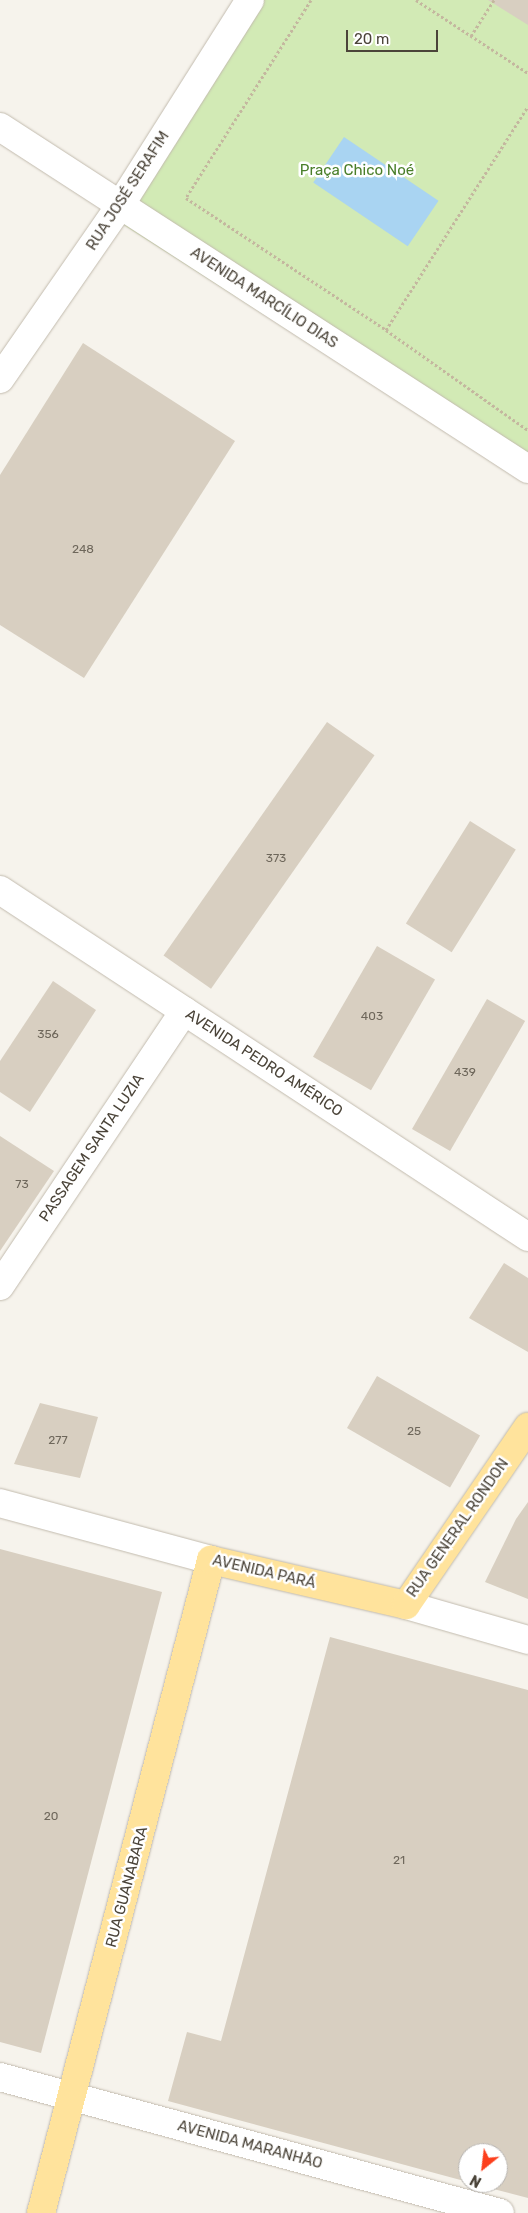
<!DOCTYPE html>
<meta charset="utf-8">
<style>
body{margin:0}
#map{position:relative;width:528px;height:2213px;overflow:hidden;background:#f6f3ec;font-family:Rubik,sans-serif}
div>[style]{position:absolute}
.green>*{inset:0;background:#d2eab5}
.water>*{inset:0;background:#a9d4f2;transform-origin:0 0}
.building>*{inset:0;background:#d8cfc1;transform-origin:0 0}
.path>*{height:3px;margin-top:-1.5px;transform-origin:0;background:repeating-linear-gradient(90deg,#c4b79f 0 2.5px,transparent 0 5px)}
.roads{filter:drop-shadow(0 0 1px #c2bbae) drop-shadow(0 0 1px #c2bbae)}
.minor>*{height:28px;margin:-14px;padding:0 14px;transform-origin:14px;border-radius:14px;background:#fff}
.major>*{height:28px;margin:-14px;padding:0 14px;transform-origin:14px;border-radius:14px;background:#ffe39c}
span{translate:-50% -50%;white-space:nowrap;text-align:center;line-height:1.15;-webkit-text-stroke:5px #fff;paint-order:stroke}
.number-label{font-size:12px;color:#6e675b}
.number-label span{-webkit-text-stroke-width:0}
.park-label{font-size:15px;color:#4a7f2a}
.street-label{font-size:15px;color:#4b4439}
.north{position:absolute;left:458px;top:2143px;width:50px;height:50px;box-sizing:border-box;background:#fff;border:1px solid #b7b4b0;border-radius:50%;rotate:209deg;font-size:14px;font-weight:700;line-height:20px;text-align:center;color:#4b4439}
.north::after{content:'';display:block;margin:auto;width:18px;height:22px;background:#fc3f1d;clip-path:polygon(50% 0,100% 100%,50% 72%,0 100%)}
.scale{position:absolute;left:346px;top:30px;width:92px;height:22px;box-sizing:border-box;border:2px solid #4b4439;border-top:0;padding-left:6px;font-size:15px;line-height:18px;white-space:nowrap;color:#4b4439;-webkit-text-stroke:4px #fff;paint-order:stroke}
</style>
<div id="map">
<div class="green">
<div style="clip-path:polygon(240px 0,528px 0,528px 483px,100px 210px)"></div>
</div>
<div class="water">
<div style="left:344px;top:137px;width:114px;height:55px;rotate:34deg"></div>
</div>
<div class="building">
<div style="clip-path:polygon(488px 0,528px 0,528px 25px)"></div>
<div style="clip-path:polygon(83px 343px,235px 441px,84px 678px,0 625px,0 475px)"></div>
<div style="left:327px;top:722px;width:58px;height:285px;rotate:35deg"></div>
<div style="left:470px;top:821px;width:54px;height:121px;rotate:32deg"></div>
<div style="left:377px;top:946px;width:67px;height:128px;rotate:30deg"></div>
<div style="clip-path:polygon(53px 981px,96px 1010px,30px 1112px,0 1092px,0 1061px)"></div>
<div style="left:487px;top:999px;width:44px;height:150px;rotate:30deg"></div>
<div style="clip-path:polygon(0 1136px,54px 1171px,0 1251px)"></div>
<div style="clip-path:polygon(504px 1263px,528px 1278px,528px 1352px,469px 1318px)"></div>
<div style="left:377px;top:1376px;width:119px;height:60px;rotate:30deg"></div>
<div style="clip-path:polygon(40px 1403px,98px 1417px,80px 1478px,14px 1464px)"></div>
<div style="clip-path:polygon(528px 1502px,528px 1599px,485px 1582px,516px 1519px)"></div>
<div style="clip-path:polygon(0 1549px,162px 1592px,41px 2053px,0 2042px)"></div>
<div style="clip-path:polygon(330px 1637px,528px 1690px,528px 2198px,474px 2184px,498px 2183px,498px 2153px,468px 2153px,468px 2182px,168px 2101px,187px 2032px,221px 2041px)"></div>
</div>
<div class="path">
<div style="left:311px;top:0;width:234px;rotate:122.3deg"></div>
<div style="left:186px;top:198px;width:240px;rotate:33.4deg"></div>
<div style="left:386px;top:330px;width:174px;rotate:35.2deg"></div>
<div style="left:416px;top:0;width:134px;rotate:33.1deg"></div>
<div style="left:471px;top:36px;width:43px;rotate:-57.4deg"></div>
<div style="left:386px;top:330px;width:265px;rotate:-57.6deg"></div>
</div>
<div class="roads">
<div class="minor">
<div style="left:0;top:127px;width:629px;rotate:32.93deg"></div>
<div style="left:0;top:379px;width:213px;rotate:-55.3deg"></div>
<div style="left:121px;top:204px;width:241px;rotate:-57.7deg"></div>
<div style="left:0;top:890px;width:632px;rotate:33.31deg"></div>
<div style="left:0;top:1286px;width:331px;rotate:-56.2deg"></div>
<div style="left:0;top:1503px;width:219px;rotate:15.1deg"></div>
<div style="left:406px;top:1605px;width:127px;rotate:16deg"></div>
<div style="left:0;top:2077px;width:518px;rotate:15.22deg"></div>
</div>
<div class="major">
<div style="left:41px;top:2213px;width:675px;rotate:-75.41deg"></div>
<div style="left:211px;top:1560px;width:200px;rotate:13deg"></div>
<div style="left:406px;top:1605px;width:216px;rotate:-55.6deg"></div>
</div>
</div>
<div class="number-label">
<span style="left:83px;top:550px">248</span>
<span style="left:276px;top:859px">373</span>
<span style="left:372px;top:1017px">403</span>
<span style="left:48px;top:1035px">356</span>
<span style="left:465px;top:1073px">439</span>
<span style="left:22px;top:1185px">73</span>
<span style="left:414px;top:1432px">25</span>
<span style="left:58px;top:1441px">277</span>
<span style="left:51px;top:1817px">20</span>
<span style="left:399px;top:1861px">21</span>
</div>
<div class="park-label">
<span style="left:357px;top:171px">Praça Chico Noé</span>
</div>
<div class="street-label">
<span style="left:128px;top:191px;rotate:-57deg">RUA JOSÉ SERAFIM</span>
<span style="left:264px;top:298px;rotate:33deg">AVENIDA MARCÍLIO DIAS</span>
<span style="left:264px;top:1063px;rotate:33deg">AVENIDA PEDRO AMÉRICO</span>
<span style="left:92px;top:1148px;rotate:-56deg">PASSAGEM SANTA LUZIA</span>
<span style="left:458px;top:1528px;rotate:-55deg">RUA GENERAL RONDON</span>
<span style="left:264px;top:1572px;rotate:13deg">AVENIDA PARÁ</span>
<span style="left:127px;top:1887px;rotate:-75deg">RUA GUANABARA</span>
<span style="left:250px;top:2145px;rotate:15deg">AVENIDA MARANHÃO</span>
</div>
<div class="north">N</div>
<div class="scale">20 m</div>
</div>
